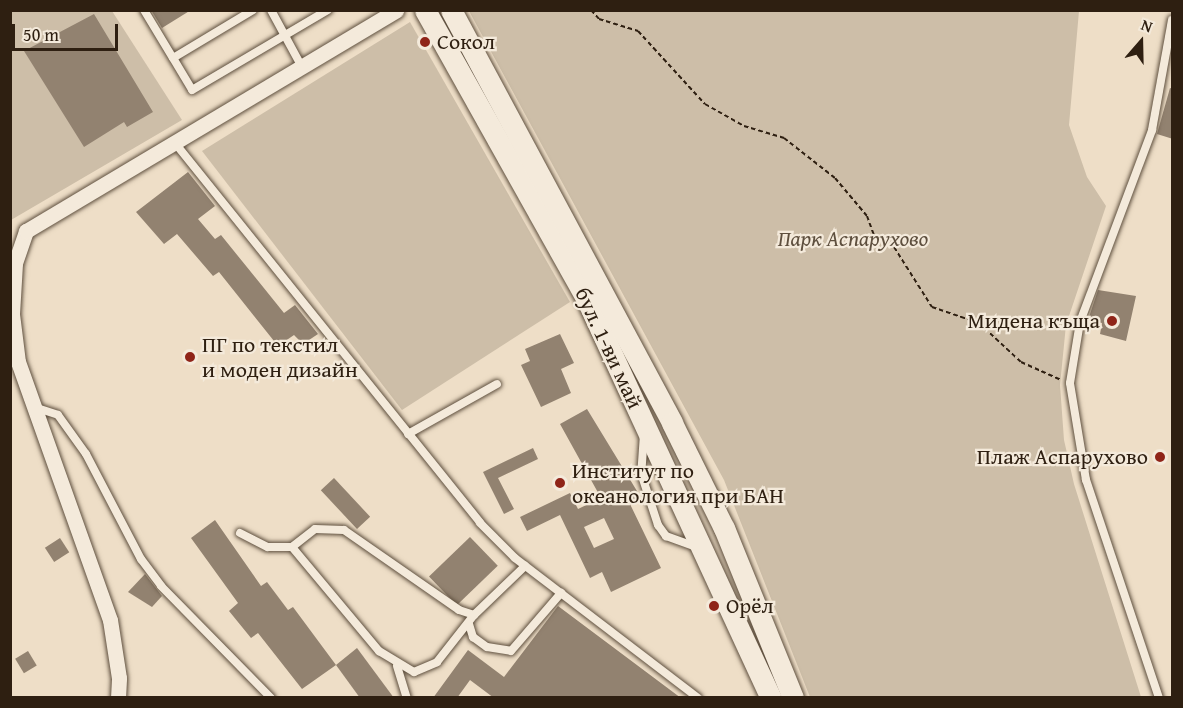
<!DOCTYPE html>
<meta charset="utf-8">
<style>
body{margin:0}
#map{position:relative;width:1183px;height:708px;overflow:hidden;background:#eedec7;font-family:"Gentium Book Plus",serif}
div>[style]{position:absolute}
.green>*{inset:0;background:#cdbea8}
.building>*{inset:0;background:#928270;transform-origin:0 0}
.path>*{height:2px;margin-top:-1px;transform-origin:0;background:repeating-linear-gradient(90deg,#2e1f11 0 4.5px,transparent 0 7.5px)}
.roads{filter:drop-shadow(0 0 2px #5e4f3e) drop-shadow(0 0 2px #5e4f3e)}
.service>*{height:8px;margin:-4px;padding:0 4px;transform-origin:4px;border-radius:4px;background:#f4eadb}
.minor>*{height:15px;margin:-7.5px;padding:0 7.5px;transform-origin:7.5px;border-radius:7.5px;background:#f4eadb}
.secondary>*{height:21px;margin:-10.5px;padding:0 10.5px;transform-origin:10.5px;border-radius:10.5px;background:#f4eadb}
.dots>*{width:16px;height:16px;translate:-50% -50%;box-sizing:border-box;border:3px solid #f4eadb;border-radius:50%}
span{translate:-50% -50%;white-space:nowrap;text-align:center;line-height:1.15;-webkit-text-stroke:4.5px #f4eadb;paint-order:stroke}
.poi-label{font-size:22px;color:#2e1f11}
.left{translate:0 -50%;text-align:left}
.right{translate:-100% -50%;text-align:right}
.park-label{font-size:22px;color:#5e4f3e;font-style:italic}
.street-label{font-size:22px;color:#2e1f11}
.frame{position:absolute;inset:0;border:12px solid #2e1f11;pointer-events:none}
.north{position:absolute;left:1111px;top:12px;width:60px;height:60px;-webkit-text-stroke:4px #f4eadb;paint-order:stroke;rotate:20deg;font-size:16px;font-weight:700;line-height:24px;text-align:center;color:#2e1f11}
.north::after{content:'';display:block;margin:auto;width:21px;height:27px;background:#2e1f11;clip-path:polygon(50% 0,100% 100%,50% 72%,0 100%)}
.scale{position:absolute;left:12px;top:24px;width:106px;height:27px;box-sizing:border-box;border:3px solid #2e1f11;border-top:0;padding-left:8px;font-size:18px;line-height:21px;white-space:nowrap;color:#2e1f11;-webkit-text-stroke:4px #f4eadb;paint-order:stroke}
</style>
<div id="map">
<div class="green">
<div style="clip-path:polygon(10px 11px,112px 11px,182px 120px,11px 220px)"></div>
<div style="clip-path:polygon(469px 11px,1079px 11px,1069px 125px,1087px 177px,1106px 206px,1066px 325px,1060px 385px,1064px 440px,1074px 484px,1141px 697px,810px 697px,724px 480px)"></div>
<div style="clip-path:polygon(410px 22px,570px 302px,402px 410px,202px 151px)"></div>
</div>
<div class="building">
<div style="clip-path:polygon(151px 10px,191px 10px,162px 28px)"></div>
<div style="clip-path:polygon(94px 14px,153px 112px,127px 127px,124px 122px,84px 147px,24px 51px)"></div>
<div style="clip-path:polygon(1170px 88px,1173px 89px,1173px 139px,1157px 134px)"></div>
<div style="clip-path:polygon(188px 172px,215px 206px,198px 219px,215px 239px,221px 235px,284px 313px,295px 305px,318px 334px,303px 344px,294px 335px,278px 346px,219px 272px,213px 276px,177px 234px,164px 244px,136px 212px)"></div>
<div style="clip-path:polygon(1098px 290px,1136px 296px,1126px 341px,1100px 334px,1102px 323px,1088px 320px)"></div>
<div style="clip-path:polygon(560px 334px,574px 363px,561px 369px,571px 393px,541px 407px,521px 365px,530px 361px,525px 349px)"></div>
<div style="clip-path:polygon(evenodd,587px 409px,640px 496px,629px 502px,661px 568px,611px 592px,602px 572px,590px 578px,560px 515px,527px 531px,520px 517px,570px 493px,578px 509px,601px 498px,560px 424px,587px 409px,604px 518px,614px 539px,594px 548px,584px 527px,604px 518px)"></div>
<div style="clip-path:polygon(533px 448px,538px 459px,498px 478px,514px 509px,504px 514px,483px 472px)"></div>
<div style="left:334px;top:478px;width:53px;height:18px;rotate:47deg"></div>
<div style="clip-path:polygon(215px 520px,261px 586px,267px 582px,288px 610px,293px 607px,336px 665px,302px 689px,258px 633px,251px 638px,229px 611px,238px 603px,191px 538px)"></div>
<div style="left:470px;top:537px;width:40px;height:57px;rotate:46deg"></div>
<div style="left:60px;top:538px;width:17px;height:18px;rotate:57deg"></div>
<div style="clip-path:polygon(145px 574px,162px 596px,152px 607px,128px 592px)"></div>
<div style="clip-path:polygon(558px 606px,681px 698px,494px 698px,470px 680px,457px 698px,433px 698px,468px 650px,504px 677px)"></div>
<div style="clip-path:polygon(357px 648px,394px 698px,360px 698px,336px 665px)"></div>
<div style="left:28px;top:651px;width:17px;height:15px;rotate:59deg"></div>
</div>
<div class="path">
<div style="left:591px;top:10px;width:12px;rotate:48deg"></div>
<div style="left:599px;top:19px;width:41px;rotate:17.1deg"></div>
<div style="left:638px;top:31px;width:99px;rotate:47.5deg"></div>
<div style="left:705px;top:104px;width:45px;rotate:29.4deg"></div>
<div style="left:744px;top:126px;width:42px;rotate:16.7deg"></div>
<div style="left:784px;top:138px;width:65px;rotate:38.1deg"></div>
<div style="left:835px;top:178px;width:50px;rotate:49.9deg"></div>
<div style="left:867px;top:216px;width:20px;rotate:70deg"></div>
<div style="left:874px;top:235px;width:23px;rotate:31deg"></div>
<div style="left:894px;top:247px;width:71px;rotate:57.7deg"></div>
<div style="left:932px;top:307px;width:50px;rotate:18.8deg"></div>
<div style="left:979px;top:323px;width:57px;rotate:42.9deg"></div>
<div style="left:1021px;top:362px;width:44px;rotate:24.2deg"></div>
</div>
<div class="roads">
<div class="service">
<div style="left:144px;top:10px;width:56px;rotate:58.9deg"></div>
<div style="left:253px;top:10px;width:93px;rotate:149deg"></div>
<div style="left:173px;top:58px;width:37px;rotate:59deg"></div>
<div style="left:192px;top:90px;width:158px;rotate:-30.5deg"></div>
<div style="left:271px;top:10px;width:65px;rotate:61.5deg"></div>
<div style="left:175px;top:143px;width:487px;rotate:51.2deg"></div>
<div style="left:480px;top:523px;width:49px;rotate:45deg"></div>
<div style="left:515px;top:558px;width:230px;rotate:37.4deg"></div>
<div style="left:34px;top:407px;width:25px;rotate:18deg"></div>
<div style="left:58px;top:415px;width:48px;rotate:54.3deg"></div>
<div style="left:86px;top:454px;width:119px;rotate:62.4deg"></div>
<div style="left:141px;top:559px;width:34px;rotate:53deg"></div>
<div style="left:161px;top:586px;width:157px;rotate:45.5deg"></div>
<div style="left:408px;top:434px;width:102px;rotate:-29.3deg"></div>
<div style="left:644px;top:434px;width:39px;rotate:94deg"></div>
<div style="left:641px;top:473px;width:55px;rotate:71.9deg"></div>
<div style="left:658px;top:525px;width:14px;rotate:54deg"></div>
<div style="left:666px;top:536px;width:33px;rotate:20deg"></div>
<div style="left:240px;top:533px;width:31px;rotate:27deg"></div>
<div style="left:268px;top:547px;width:24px"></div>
<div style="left:292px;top:547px;width:29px;rotate:-38deg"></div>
<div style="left:315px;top:529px;width:29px;rotate:2deg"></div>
<div style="left:344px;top:530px;width:140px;rotate:34.8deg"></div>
<div style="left:459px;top:610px;width:16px;rotate:18deg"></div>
<div style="left:292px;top:547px;width:136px;rotate:50.1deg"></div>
<div style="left:379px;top:651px;width:41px;rotate:31deg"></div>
<div style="left:414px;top:672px;width:25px;rotate:-23deg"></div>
<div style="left:437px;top:662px;width:60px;rotate:-51.8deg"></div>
<div style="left:474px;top:615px;width:71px;rotate:-43.9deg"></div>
<div style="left:469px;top:624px;width:14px;rotate:73deg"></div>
<div style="left:473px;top:637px;width:17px;rotate:36deg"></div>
<div style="left:487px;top:647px;width:24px;rotate:9deg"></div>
<div style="left:511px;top:651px;width:77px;rotate:-49.2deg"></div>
<div style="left:397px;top:666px;width:34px;rotate:73deg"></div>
<div style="left:1159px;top:698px;width:230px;rotate:-108.5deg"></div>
<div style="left:1086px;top:480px;width:98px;rotate:-99.4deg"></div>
<div style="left:1070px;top:383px;width:62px;rotate:-80.7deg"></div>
<div style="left:1080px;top:322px;width:205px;rotate:-69.4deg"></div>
<div style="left:1152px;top:130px;width:112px;rotate:-79.7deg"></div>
</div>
<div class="minor">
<div style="left:118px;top:698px;width:20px;rotate:-87deg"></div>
<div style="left:119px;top:678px;width:59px;rotate:-98.8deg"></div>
<div style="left:110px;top:620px;width:274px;rotate:-109.6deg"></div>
<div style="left:18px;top:362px;width:48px;rotate:-97.1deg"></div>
<div style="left:12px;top:314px;width:51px;rotate:-86.6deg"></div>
<div style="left:15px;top:263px;width:34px;rotate:-71deg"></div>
<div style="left:26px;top:231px;width:431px;rotate:-30.8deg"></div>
</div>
<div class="secondary">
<div style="left:425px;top:10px;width:330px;rotate:60.8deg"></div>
<div style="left:586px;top:298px;width:441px;rotate:65.2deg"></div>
<div style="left:451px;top:10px;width:468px;rotate:61.8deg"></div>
<div style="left:672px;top:423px;width:117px;rotate:63.7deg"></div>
<div style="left:724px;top:528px;width:183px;rotate:67.9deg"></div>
</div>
</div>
<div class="dots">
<div style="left:425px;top:42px;background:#8f2418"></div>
<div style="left:1112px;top:321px;background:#8f2418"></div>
<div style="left:190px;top:357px;background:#8f2418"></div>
<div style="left:1160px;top:457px;background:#8f2418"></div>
<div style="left:560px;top:483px;background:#8f2418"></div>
<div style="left:714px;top:606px;background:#8f2418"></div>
</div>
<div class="poi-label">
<span class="left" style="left:437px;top:42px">Сокол</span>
<span class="right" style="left:1100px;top:321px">Мидена къща</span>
<span class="left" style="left:202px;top:357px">ПГ по текстил<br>и моден дизайн</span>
<span class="right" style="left:1148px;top:457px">Плаж Аспарухово</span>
<span class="left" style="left:572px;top:483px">Институт по<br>океанология при БАН</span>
<span class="left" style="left:726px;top:606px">Орёл</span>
</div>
<div class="park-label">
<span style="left:853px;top:239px">Парк Аспарухово</span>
</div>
<div class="street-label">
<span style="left:609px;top:348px;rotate:65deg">бул. 1-ви май</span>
</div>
<div class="frame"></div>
<div class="north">N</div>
<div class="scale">50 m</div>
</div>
